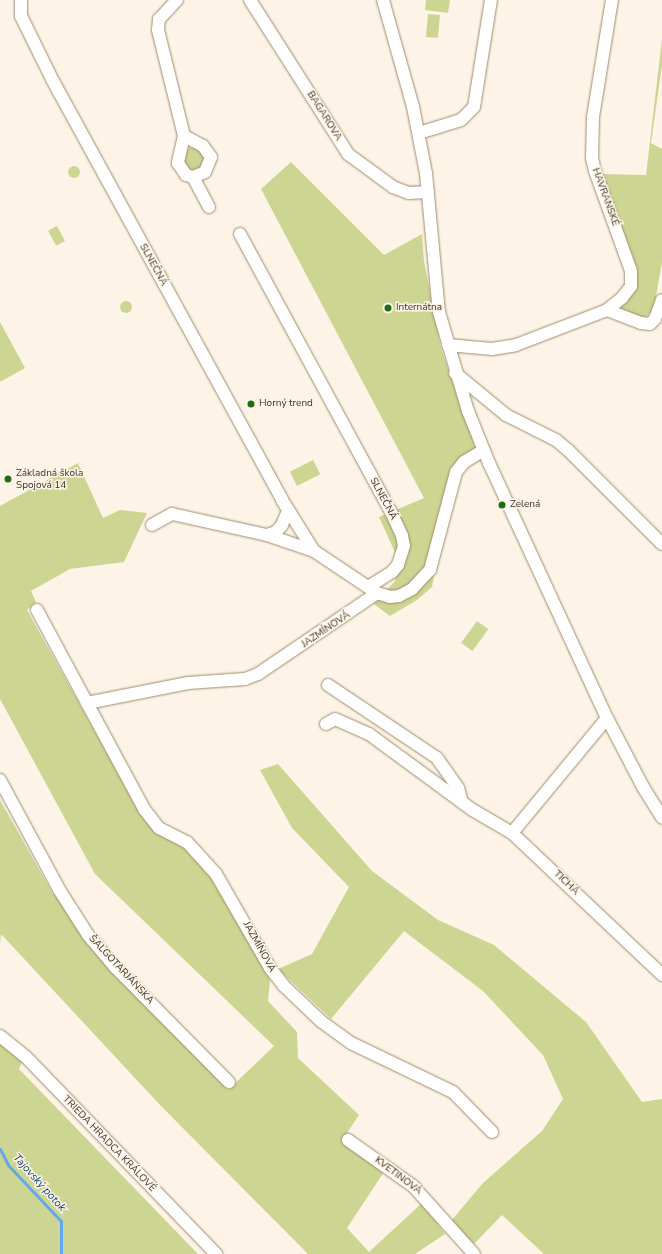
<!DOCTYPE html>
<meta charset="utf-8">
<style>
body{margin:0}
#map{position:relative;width:662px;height:1254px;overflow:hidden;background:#fdf4e7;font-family:"Nunito Sans",sans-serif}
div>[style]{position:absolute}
.green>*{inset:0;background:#cdd592;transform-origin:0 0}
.round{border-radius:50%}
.stream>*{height:3px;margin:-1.5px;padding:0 1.5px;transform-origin:1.5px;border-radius:1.5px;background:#61a8ec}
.roads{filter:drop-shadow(0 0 1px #9e8b6d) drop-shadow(0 0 1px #9e8b6d)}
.minor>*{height:12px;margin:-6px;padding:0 6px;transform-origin:6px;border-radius:6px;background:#fff}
.dots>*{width:11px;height:11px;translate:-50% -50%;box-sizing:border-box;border:2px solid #fdf4e7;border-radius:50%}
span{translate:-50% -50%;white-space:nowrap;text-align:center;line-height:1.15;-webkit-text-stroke:3px #fdf4e7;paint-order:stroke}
.street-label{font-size:10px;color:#3b3326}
.poi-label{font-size:10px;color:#3b3326}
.left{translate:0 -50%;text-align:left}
.water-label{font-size:11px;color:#0a3f6b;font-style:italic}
</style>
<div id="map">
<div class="green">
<div style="clip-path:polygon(426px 0,450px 0,448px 13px,425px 10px)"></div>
<div style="left:428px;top:14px;width:12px;height:23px;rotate:5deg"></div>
<div style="clip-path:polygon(662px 39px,662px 65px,651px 143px,662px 149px,662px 262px,654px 308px,647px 316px,639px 318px,619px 310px,636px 280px,637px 268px,602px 174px,646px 175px)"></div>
<div class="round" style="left:182px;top:147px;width:24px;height:24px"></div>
<div style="clip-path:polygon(291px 162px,384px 255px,422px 234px,424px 261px,441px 348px,479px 458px,451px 481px,432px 587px,417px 600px,390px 616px,374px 604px,395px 581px,398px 559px,379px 517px,424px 498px,261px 189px)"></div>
<div class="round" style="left:68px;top:166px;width:12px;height:12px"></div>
<div style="left:57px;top:226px;width:17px;height:10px;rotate:62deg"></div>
<div class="round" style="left:120px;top:301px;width:12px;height:12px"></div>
<div style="clip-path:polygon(0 322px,25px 368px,0 382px)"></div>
<div style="left:313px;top:460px;width:16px;height:26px;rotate:63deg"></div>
<div style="clip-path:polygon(78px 463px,103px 518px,120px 510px,147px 513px,124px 562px,70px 569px,31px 591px,36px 602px,27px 610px,142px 816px,186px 848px,215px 881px,270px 980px,268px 1001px,297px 1032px,298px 1058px,359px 1115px,341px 1142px,384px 1172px,347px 1228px,369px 1252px,422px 1203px,445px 1234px,415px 1254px,308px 1254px,160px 1105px,1px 934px,0 944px,0 800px,53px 894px,56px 893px,88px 945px,228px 1090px,274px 1046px,95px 874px,0 699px,0 506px)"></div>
<div style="left:477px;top:621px;width:14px;height:27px;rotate:36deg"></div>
<div style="clip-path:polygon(278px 764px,372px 871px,438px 920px,494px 945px,586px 1022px,642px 1102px,662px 1099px,662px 1254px,544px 1254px,502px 1215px,474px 1244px,451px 1221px,483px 1183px,542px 1131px,563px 1099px,543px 1055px,483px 991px,404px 931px,331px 1019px,278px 969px,312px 954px,349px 887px,292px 828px,260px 770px)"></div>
<div style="clip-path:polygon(0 1044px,22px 1062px,19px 1069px,198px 1254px,0 1254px)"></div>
</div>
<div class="stream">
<div style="left:0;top:1149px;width:18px;rotate:63deg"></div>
<div style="left:8px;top:1165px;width:77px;rotate:46.6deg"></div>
<div style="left:61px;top:1221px;width:33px;rotate:90deg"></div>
</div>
<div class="roads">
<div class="minor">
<div style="left:21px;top:0;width:16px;rotate:90deg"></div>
<div style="left:21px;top:16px;width:72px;rotate:63.8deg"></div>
<div style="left:53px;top:81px;width:477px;rotate:61.3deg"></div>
<div style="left:282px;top:500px;width:60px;rotate:57.9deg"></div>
<div style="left:177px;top:0;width:26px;rotate:133deg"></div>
<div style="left:159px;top:19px;width:11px;rotate:95deg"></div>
<div style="left:158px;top:30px;width:109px;rotate:76.2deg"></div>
<div style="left:184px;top:136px;width:28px;rotate:103deg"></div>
<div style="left:178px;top:163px;width:14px;rotate:56deg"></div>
<div style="left:186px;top:175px;width:7px;rotate:16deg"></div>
<div style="left:193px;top:177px;width:13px;rotate:-23deg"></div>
<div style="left:205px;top:172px;width:16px;rotate:-68deg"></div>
<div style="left:211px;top:157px;width:14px;rotate:-126deg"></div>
<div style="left:203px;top:146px;width:21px;rotate:-152deg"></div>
<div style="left:250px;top:0;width:183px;rotate:57.5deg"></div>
<div style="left:348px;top:154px;width:56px;rotate:36.3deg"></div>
<div style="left:393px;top:187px;width:17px;rotate:21deg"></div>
<div style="left:409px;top:193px;width:19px;rotate:-3deg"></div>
<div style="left:383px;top:0;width:111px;rotate:74.3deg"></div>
<div style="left:413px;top:107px;width:67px;rotate:78.9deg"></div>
<div style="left:426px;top:173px;width:140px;rotate:84.7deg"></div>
<div style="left:439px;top:312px;width:103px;rotate:73.7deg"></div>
<div style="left:468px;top:411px;width:56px;rotate:68deg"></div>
<div style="left:489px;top:463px;width:281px;rotate:65.2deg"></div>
<div style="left:607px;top:718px;width:78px;rotate:62.4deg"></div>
<div style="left:643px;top:787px;width:36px;rotate:58deg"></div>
<div style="left:419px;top:133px;width:44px;rotate:-17.2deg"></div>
<div style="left:461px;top:120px;width:18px;rotate:-45deg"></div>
<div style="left:474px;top:107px;width:108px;rotate:-81deg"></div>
<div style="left:193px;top:177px;width:34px;rotate:62deg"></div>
<div style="left:240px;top:234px;width:316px;rotate:61.5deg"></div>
<div style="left:391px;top:512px;width:26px;rotate:65deg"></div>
<div style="left:402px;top:536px;width:10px;rotate:79deg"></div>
<div style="left:404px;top:546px;width:20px;rotate:108deg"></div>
<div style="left:398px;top:565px;width:9px;rotate:131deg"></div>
<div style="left:392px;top:572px;width:28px;rotate:148deg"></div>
<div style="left:607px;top:310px;width:36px;rotate:21deg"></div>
<div style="left:641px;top:323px;width:9px;rotate:6deg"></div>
<div style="left:650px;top:324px;width:7px;rotate:-45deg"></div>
<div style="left:655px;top:319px;width:20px;rotate:-70deg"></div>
<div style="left:448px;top:345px;width:44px;rotate:5.2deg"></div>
<div style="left:492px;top:349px;width:24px;rotate:-9deg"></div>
<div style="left:516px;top:345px;width:97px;rotate:-21deg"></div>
<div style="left:607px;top:310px;width:19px;rotate:-39deg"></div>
<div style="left:622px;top:298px;width:15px;rotate:-53deg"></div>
<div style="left:631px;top:286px;width:15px;rotate:-90deg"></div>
<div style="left:631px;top:271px;width:106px;rotate:-109.8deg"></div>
<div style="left:595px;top:171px;width:13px;rotate:-103deg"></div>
<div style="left:592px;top:158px;width:41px;rotate:-88.6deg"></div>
<div style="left:593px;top:117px;width:119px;rotate:-80.8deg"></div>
<div style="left:455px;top:373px;width:66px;rotate:39.5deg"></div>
<div style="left:506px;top:415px;width:56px;rotate:26.6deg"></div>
<div style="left:556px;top:440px;width:16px;rotate:40deg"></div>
<div style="left:568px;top:450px;width:133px;rotate:45deg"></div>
<div style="left:152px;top:525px;width:23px;rotate:-29deg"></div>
<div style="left:172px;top:514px;width:97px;rotate:12.5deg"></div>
<div style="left:267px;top:535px;width:9px;rotate:-18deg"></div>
<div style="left:276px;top:532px;width:9px;rotate:-49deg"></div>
<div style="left:282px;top:525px;width:15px;rotate:-67deg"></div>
<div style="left:267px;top:535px;width:50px;rotate:18.8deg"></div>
<div style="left:314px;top:551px;width:76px;rotate:33.7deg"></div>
<div style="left:377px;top:593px;width:14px;rotate:17deg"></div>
<div style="left:390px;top:597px;width:9px;rotate:-6deg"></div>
<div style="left:399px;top:596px;width:15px;rotate:-28deg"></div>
<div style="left:412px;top:589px;width:26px;rotate:-47deg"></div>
<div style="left:430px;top:570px;width:101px;rotate:-75.1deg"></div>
<div style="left:456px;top:472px;width:13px;rotate:-51deg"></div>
<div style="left:464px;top:462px;width:23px;rotate:-31deg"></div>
<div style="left:37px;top:610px;width:226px;rotate:61.7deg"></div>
<div style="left:144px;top:809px;width:24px;rotate:52deg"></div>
<div style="left:159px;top:828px;width:31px;rotate:27deg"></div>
<div style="left:187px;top:842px;width:43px;rotate:47.8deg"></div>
<div style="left:216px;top:874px;width:108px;rotate:60.1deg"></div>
<div style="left:270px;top:968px;width:23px;rotate:52deg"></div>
<div style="left:284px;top:986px;width:52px;rotate:43.5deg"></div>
<div style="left:322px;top:1022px;width:36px;rotate:36deg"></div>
<div style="left:351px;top:1043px;width:113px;rotate:25.7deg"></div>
<div style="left:453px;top:1092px;width:56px;rotate:45.7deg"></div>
<div style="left:328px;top:685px;width:131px;rotate:33.8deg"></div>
<div style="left:437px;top:758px;width:37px;rotate:55deg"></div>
<div style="left:458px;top:788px;width:15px;rotate:74deg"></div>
<div style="left:87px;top:703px;width:103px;rotate:-11.2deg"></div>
<div style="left:188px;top:683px;width:57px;rotate:-4deg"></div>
<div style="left:245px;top:679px;width:14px;rotate:-21deg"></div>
<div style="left:258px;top:674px;width:144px;rotate:-34.2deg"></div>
<div style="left:326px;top:724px;width:10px;rotate:-29deg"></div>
<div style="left:335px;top:719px;width:37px;rotate:24deg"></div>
<div style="left:369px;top:734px;width:127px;rotate:36.3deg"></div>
<div style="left:471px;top:809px;width:48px;rotate:30.3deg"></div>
<div style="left:512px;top:833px;width:207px;rotate:43.4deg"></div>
<div style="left:0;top:780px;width:126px;rotate:61.6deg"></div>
<div style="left:60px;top:891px;width:52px;rotate:57.5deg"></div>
<div style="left:88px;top:935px;width:42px;rotate:49.8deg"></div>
<div style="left:115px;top:967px;width:162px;rotate:45.3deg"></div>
<div style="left:512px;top:833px;width:149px;rotate:-50.4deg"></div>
<div style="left:0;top:1036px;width:33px;rotate:39deg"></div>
<div style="left:26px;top:1057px;width:274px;rotate:46deg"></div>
<div style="left:348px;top:1140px;width:80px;rotate:35.3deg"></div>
<div style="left:413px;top:1186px;width:91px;rotate:48.1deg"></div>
</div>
</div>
<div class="dots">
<div style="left:388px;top:308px;background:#216e12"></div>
<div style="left:251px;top:404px;background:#216e12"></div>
<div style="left:8px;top:479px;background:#216e12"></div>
<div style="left:502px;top:505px;background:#216e12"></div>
</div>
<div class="street-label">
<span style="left:324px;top:116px;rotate:58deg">BAGAROVA</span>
<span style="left:605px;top:197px;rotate:70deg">HAVRANSKÉ</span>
<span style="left:153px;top:265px;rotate:61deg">SLNEČNÁ</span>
<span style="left:383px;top:499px;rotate:62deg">SLNEČNÁ</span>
<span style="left:326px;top:630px;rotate:-34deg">JAZMÍNOVÁ</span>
<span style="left:566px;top:883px;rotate:44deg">TICHÁ</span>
<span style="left:259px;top:947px;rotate:61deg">JAZMÍNOVÁ</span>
<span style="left:121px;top:970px;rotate:47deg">ŠALGOTARJÁNSKA</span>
<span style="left:109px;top:1144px;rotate:46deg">TRIEDA HRADCA KRÁLOVÉ</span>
<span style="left:398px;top:1176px;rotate:37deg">KVETINOVÁ</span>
</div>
<div class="poi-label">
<span class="left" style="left:396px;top:308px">Internátna</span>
<span class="left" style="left:259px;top:404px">Horný trend</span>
<span class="left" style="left:16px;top:479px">Základná škola<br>Spojová 14</span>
<span class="left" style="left:510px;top:505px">Zelená</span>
</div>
<div class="water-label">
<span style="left:39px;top:1183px;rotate:48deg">Tajovský potok</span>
</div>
</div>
